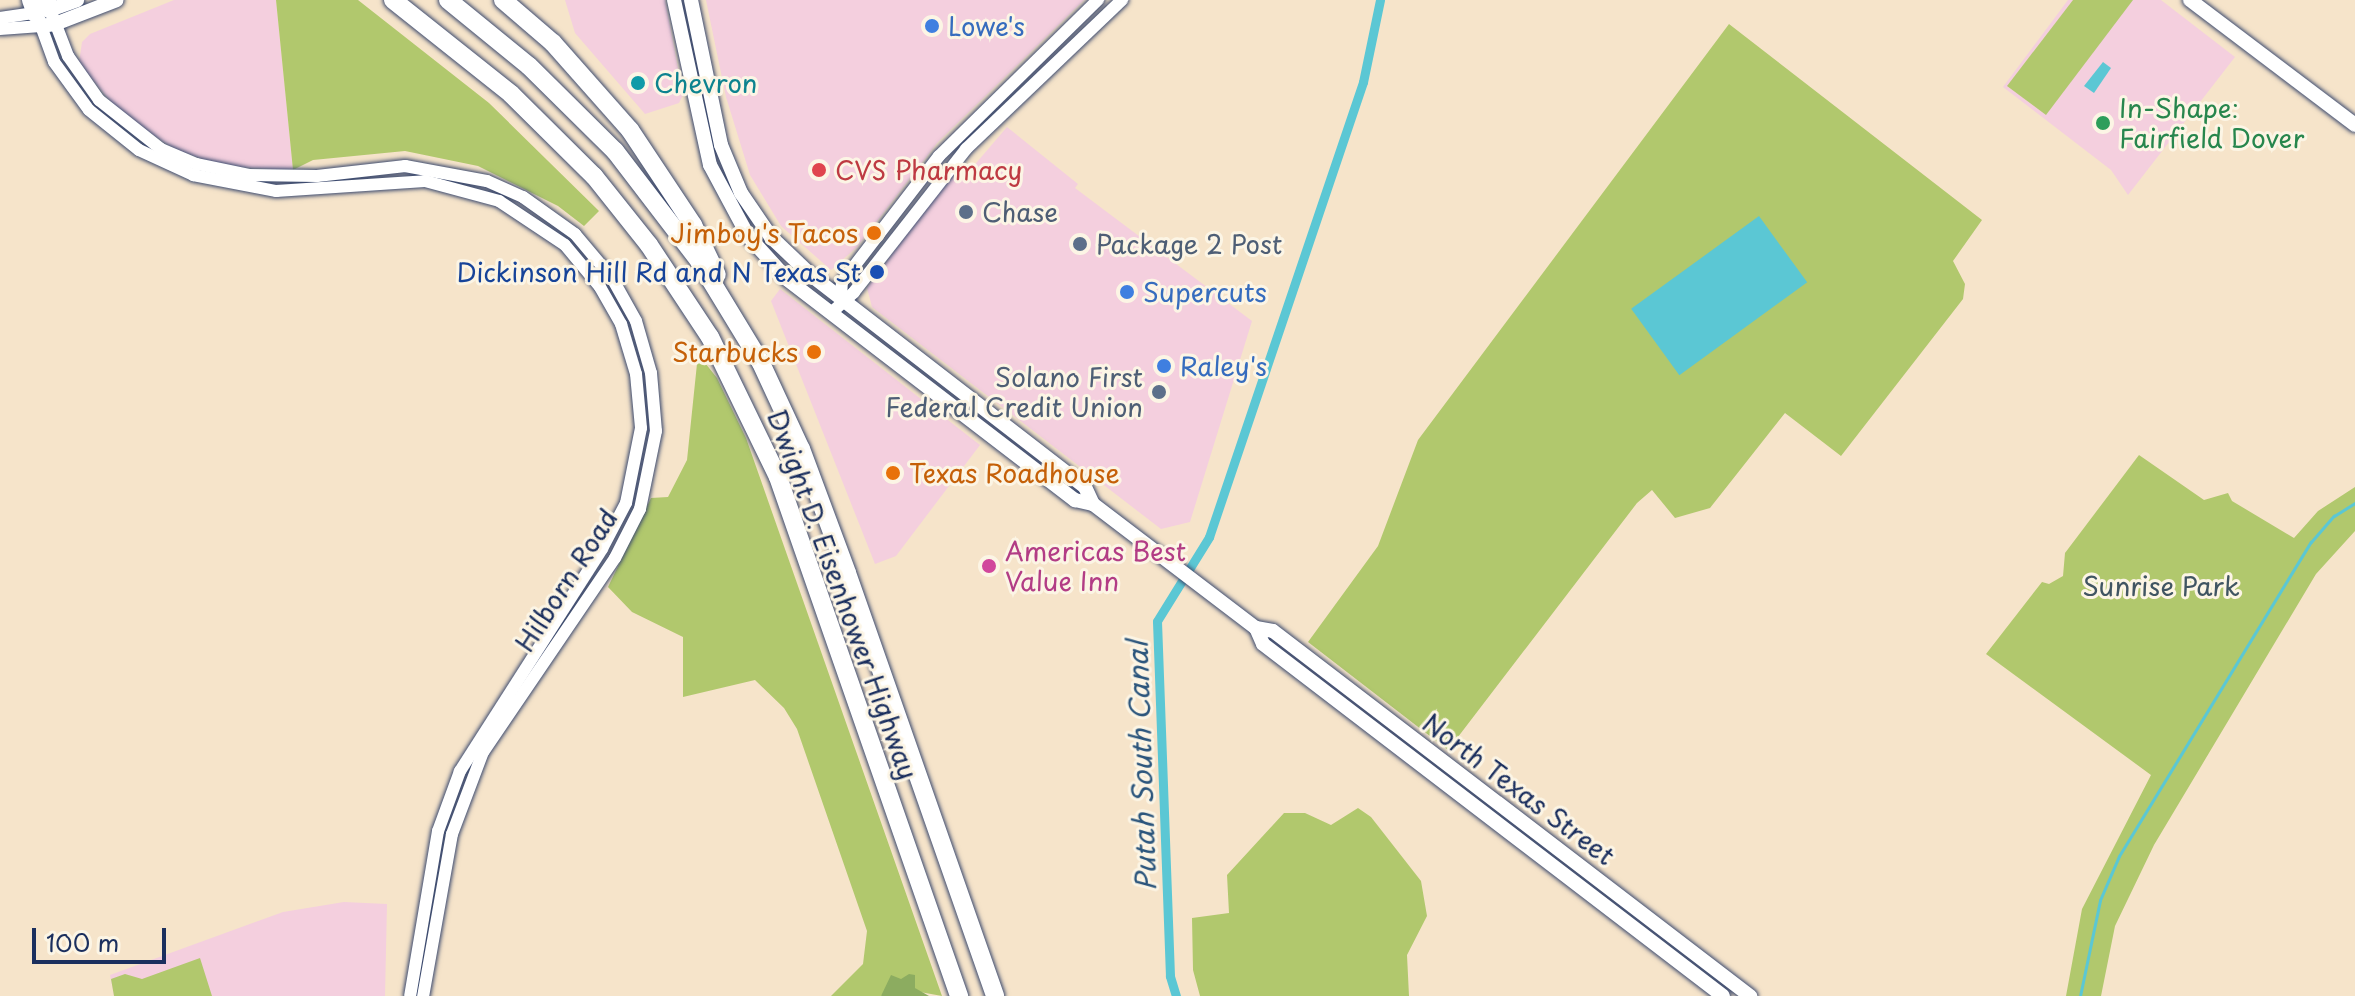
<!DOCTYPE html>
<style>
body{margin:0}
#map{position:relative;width:2355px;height:996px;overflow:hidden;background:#f6e4ca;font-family:"Playpen Sans",sans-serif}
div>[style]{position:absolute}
.built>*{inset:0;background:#f4cfde}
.green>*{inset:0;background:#b1c86d}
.forest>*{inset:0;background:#8cac60}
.water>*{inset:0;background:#5bc7d4;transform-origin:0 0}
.stream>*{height:3px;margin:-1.5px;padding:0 1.5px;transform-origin:1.5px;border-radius:1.5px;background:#5bc7d4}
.canal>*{height:9px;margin:-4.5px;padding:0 4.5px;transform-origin:4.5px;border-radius:4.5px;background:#5bc7d4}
.roads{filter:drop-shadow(0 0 2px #3c4a6e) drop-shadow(0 0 2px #3c4a6e)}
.tertiary>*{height:12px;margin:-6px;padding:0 6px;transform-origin:6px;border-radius:6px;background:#fff}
.secondary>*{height:14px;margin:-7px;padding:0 7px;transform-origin:7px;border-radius:7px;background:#fff}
.motorway>*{height:18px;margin:-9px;padding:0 9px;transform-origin:9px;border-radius:9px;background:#fff}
.dots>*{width:22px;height:22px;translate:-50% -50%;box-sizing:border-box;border:4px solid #fcf5e5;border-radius:50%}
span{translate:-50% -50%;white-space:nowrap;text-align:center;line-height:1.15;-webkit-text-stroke:6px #fcf5e5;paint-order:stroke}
.shop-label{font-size:26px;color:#366cbe}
.left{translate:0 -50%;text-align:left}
.culture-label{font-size:26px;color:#0d838f}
.leisure-label{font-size:26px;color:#27864d}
.health-label{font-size:26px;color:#be3a42}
.service-label{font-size:26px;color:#4e5e75}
.right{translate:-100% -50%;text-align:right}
.food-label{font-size:26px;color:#c56008}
.transit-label{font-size:26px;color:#164399}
.hotel-label{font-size:26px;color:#b23c85}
.street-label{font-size:26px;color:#1b2f5e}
.park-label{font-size:26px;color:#405562}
.water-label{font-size:28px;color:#2b557c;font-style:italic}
.scale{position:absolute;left:32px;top:928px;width:134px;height:36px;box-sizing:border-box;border:4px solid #1b2f5e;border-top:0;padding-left:10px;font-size:24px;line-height:28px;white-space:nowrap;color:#1b2f5e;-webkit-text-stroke:6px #fcf5e5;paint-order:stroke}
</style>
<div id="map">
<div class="built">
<div style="clip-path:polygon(174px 0,276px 0,293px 170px,222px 166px,175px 149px,122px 115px,79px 63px,82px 42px,90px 34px)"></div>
<div style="clip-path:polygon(565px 0,665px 0,683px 95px,679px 103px,645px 114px,575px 33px)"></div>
<div style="clip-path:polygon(706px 0,1084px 0,937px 143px,857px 247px,831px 270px,781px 226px,750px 175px,726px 97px)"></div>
<div style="clip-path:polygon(2068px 0,2161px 0,2235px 57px,2128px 195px,2111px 170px,2003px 87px)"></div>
<div style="clip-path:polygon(1007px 127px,1078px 184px,1075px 188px,1252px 321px,1190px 522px,1161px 529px,872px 307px,867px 288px,955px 169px,965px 176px)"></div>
<div style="clip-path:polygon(780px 289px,980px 445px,896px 556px,875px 564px,771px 301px)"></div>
<div style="clip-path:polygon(344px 902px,387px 904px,385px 996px,114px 996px,110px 975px,283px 912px)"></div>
</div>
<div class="green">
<div style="clip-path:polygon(276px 0,358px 0,489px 103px,599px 211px,584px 226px,558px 206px,478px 166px,405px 151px,313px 160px,293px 170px)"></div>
<div style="clip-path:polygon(2073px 0,2133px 0,2046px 115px,2007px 86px)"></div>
<div style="clip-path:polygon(1729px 24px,1982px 220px,1953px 261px,1965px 284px,1963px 299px,1841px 456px,1785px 413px,1710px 508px,1675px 518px,1652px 490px,1637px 503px,1448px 750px,1308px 642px,1378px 546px,1418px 440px)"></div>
<div style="clip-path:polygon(698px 354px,717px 378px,746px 438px,942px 996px,920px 992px,901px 979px,881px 996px,831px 996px,863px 964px,867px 931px,797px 729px,784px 708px,755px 680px,683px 697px,683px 637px,632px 612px,608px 587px,651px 498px,668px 497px,687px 460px)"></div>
<div style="clip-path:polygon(2139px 455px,2204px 500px,2228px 493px,2232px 501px,2294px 538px,2318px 511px,2355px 487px,2355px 531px,2316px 574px,2154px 845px,2115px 926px,2101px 996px,2066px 996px,2082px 909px,2151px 775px,1986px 654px,2042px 582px,2049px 584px,2063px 576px,2065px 553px)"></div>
<div style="clip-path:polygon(1358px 808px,1371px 817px,1421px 881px,1427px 916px,1407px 955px,1409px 996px,1200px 996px,1193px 970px,1192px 918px,1229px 913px,1227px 875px,1284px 813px,1305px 813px,1331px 825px)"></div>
<div style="clip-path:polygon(200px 958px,212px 996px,114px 996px,111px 979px,125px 974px,142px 979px)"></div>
</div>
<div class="forest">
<div style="clip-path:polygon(909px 974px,915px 975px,915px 988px,929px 996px,881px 996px,891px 975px,901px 979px)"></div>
</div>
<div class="water">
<div style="clip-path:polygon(2103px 62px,2111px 68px,2094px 93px,2084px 86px)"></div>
<div style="left:1759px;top:216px;width:82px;height:158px;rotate:54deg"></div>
</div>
<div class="stream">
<div style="left:2080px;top:996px;width:98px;rotate:-78.2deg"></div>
<div style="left:2100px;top:900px;width:48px;rotate:-66.6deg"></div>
<div style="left:2119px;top:856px;width:368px;rotate:-58.6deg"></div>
<div style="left:2311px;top:542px;width:35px;rotate:-49deg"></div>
<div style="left:2334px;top:516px;width:25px;rotate:-32deg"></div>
</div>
<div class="canal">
<div style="left:1176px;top:996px;width:21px;rotate:-107deg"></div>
<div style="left:1170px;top:976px;width:355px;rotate:-92.1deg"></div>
<div style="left:1157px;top:621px;width:99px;rotate:-58.2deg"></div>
<div style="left:1209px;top:537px;width:480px;rotate:-71.3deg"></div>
<div style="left:1363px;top:82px;width:84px;rotate:-78.3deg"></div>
</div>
<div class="roads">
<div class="tertiary">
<div style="left:53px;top:17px;width:42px;rotate:69deg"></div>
<div style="left:68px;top:56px;width:54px;rotate:54.8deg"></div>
<div style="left:99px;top:100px;width:79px;rotate:38.3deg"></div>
<div style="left:161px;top:149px;width:39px;rotate:23deg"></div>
<div style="left:197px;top:164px;width:53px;rotate:11.9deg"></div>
<div style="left:249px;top:175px;width:68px;rotate:0.8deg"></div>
<div style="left:317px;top:176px;width:89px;rotate:-6.5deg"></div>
<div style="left:405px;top:166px;width:83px;rotate:10.4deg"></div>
<div style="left:487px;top:181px;width:39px;rotate:24deg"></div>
<div style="left:523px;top:197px;width:64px;rotate:35.4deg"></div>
<div style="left:575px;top:234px;width:57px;rotate:49.9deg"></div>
<div style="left:612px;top:278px;width:49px;rotate:60.8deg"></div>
<div style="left:636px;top:321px;width:54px;rotate:73.9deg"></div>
<div style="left:651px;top:373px;width:58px;rotate:85.1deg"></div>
<div style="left:656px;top:431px;width:80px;rotate:101.6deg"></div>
<div style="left:640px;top:509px;width:55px;rotate:117deg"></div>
<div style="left:615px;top:558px;width:235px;rotate:124.2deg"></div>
<div style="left:483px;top:752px;width:88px;rotate:110.7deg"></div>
<div style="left:452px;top:834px;width:165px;rotate:100.1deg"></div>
<div style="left:0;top:18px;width:40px;rotate:-8.5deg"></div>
<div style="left:0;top:29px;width:41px;rotate:-4.2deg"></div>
<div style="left:41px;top:26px;width:38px;rotate:70deg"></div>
<div style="left:54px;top:62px;width:59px;rotate:53.9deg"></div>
<div style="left:89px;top:110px;width:64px;rotate:38.7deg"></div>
<div style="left:139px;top:150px;width:60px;rotate:24.8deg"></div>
<div style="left:193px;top:175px;width:85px;rotate:10.9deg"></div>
<div style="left:276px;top:191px;width:149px;rotate:-3.8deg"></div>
<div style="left:425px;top:181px;width:77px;rotate:15.1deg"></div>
<div style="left:499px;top:201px;width:79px;rotate:33.7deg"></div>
<div style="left:565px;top:245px;width:55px;rotate:50.2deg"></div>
<div style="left:600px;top:287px;width:43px;rotate:60.4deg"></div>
<div style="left:621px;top:324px;width:52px;rotate:73.3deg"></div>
<div style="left:636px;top:374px;width:54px;rotate:84.7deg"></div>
<div style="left:641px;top:428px;width:76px;rotate:101.3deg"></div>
<div style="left:626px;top:503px;width:52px;rotate:117.6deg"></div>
<div style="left:602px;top:549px;width:264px;rotate:122.6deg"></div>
<div style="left:460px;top:771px;width:64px;rotate:110.1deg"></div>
<div style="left:438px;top:831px;width:167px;rotate:99.6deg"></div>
<div style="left:841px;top:299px;width:17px;rotate:-87deg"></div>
<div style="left:842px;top:282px;width:159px;rotate:-52.4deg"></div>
<div style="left:939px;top:156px;width:223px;rotate:-44.5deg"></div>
<div style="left:831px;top:313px;width:31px;rotate:-42deg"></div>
<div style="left:854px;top:292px;width:182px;rotate:-51.9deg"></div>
<div style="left:966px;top:149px;width:216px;rotate:-43.7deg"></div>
</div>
<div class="secondary">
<div style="left:674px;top:0;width:169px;rotate:77.7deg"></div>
<div style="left:710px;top:165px;width:81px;rotate:61.8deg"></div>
<div style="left:748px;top:236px;width:59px;rotate:47.7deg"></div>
<div style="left:788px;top:280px;width:362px;rotate:37.5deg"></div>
<div style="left:1075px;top:500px;width:18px;rotate:13deg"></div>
<div style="left:1093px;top:504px;width:205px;rotate:37.3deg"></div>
<div style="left:1256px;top:628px;width:17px;rotate:10deg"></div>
<div style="left:1273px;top:631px;width:601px;rotate:37.42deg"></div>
<div style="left:691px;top:0;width:148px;rotate:78.3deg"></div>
<div style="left:721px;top:145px;width:52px;rotate:67.4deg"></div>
<div style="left:741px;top:193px;width:53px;rotate:55.7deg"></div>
<div style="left:771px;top:237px;width:57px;rotate:43.6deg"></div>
<div style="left:812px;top:276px;width:345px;rotate:37.7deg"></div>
<div style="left:1085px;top:487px;width:19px;rotate:65deg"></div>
<div style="left:2190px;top:0;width:207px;rotate:37.1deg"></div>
<div style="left:50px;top:10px;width:29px;rotate:-20deg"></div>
<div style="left:36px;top:14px;width:13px;rotate:67deg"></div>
<div style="left:41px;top:26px;width:14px;rotate:-8deg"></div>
<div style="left:55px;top:24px;width:66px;rotate:-21.2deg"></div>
<div style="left:1256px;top:628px;width:17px;rotate:66deg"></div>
<div style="left:1263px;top:644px;width:579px;rotate:37.42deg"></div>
</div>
<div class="motorway">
<div style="left:31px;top:0;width:15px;rotate:70deg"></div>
<div style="left:47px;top:0;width:10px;rotate:73deg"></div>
<div style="left:393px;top:0;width:151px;rotate:38.5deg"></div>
<div style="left:511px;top:94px;width:117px;rotate:44.7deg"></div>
<div style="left:594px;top:176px;width:88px;rotate:51.4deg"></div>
<div style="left:649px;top:245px;width:110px;rotate:56.5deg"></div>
<div style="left:710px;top:337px;width:156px;rotate:64.1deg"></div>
<div style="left:778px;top:477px;width:550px;rotate:70.77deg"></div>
<div style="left:448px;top:0;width:104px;rotate:39.2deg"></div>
<div style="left:529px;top:66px;width:121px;rotate:44.7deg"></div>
<div style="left:615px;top:151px;width:138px;rotate:52.6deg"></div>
<div style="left:699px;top:261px;width:119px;rotate:58.7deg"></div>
<div style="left:761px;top:363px;width:95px;rotate:65.1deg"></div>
<div style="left:801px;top:449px;width:132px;rotate:69.6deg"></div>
<div style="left:847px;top:573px;width:448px;rotate:70.7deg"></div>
<div style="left:503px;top:0;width:66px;rotate:40.7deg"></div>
<div style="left:553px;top:43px;width:116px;rotate:48.5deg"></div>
<div style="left:630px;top:130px;width:114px;rotate:56.4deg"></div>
<div style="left:693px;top:225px;width:55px;rotate:64.4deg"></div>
</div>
</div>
<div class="dots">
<div style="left:932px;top:26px;background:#3f7fe0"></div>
<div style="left:638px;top:83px;background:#0f9aa8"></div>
<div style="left:2103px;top:123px;background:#2e9e5b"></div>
<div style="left:819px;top:170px;background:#e0444e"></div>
<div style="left:966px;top:212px;background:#5c6f8a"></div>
<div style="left:874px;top:233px;background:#e8710a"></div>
<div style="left:1080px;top:244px;background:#5c6f8a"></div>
<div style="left:877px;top:272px;background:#1a4fb4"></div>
<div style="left:1127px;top:292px;background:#3f7fe0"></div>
<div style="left:814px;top:352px;background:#e8710a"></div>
<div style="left:1164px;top:366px;background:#3f7fe0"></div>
<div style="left:1159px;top:392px;background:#5c6f8a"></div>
<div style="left:893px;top:473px;background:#e8710a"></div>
<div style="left:989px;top:566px;background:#d1479c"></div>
</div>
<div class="shop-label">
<span class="left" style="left:948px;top:26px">Lowe's</span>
<span class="left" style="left:1143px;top:292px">Supercuts</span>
<span class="left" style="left:1180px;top:366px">Raley's</span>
</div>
<div class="culture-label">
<span class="left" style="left:654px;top:83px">Chevron</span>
</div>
<div class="leisure-label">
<span class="left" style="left:2119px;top:123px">In-Shape:<br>Fairfield Dover</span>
</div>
<div class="health-label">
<span class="left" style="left:835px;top:170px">CVS Pharmacy</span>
</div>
<div class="service-label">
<span class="left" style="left:982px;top:212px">Chase</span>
<span class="left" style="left:1096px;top:244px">Package 2 Post</span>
<span class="right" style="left:1143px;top:392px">Solano First<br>Federal Credit Union</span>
</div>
<div class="food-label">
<span class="right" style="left:858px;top:233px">Jimboy's Tacos</span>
<span class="right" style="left:798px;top:352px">Starbucks</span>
<span class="left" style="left:909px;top:473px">Texas Roadhouse</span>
</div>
<div class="transit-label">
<span class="right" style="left:861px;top:272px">Dickinson Hill Rd and N Texas St</span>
</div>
<div class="hotel-label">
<span class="left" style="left:1005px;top:566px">Americas Best<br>Value Inn</span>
</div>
<div class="street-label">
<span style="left:566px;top:580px;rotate:-57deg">Hilborn Road</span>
<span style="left:843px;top:594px;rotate:70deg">Dwight D. Eisenhower Highway</span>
<span style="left:1519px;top:789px;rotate:37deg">North Texas Street</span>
</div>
<div class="park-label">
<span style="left:2161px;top:586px">Sunrise Park</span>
</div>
<div class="water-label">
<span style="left:1141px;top:766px;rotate:-92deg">Putah South Canal</span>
</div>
<div class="scale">100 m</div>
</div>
